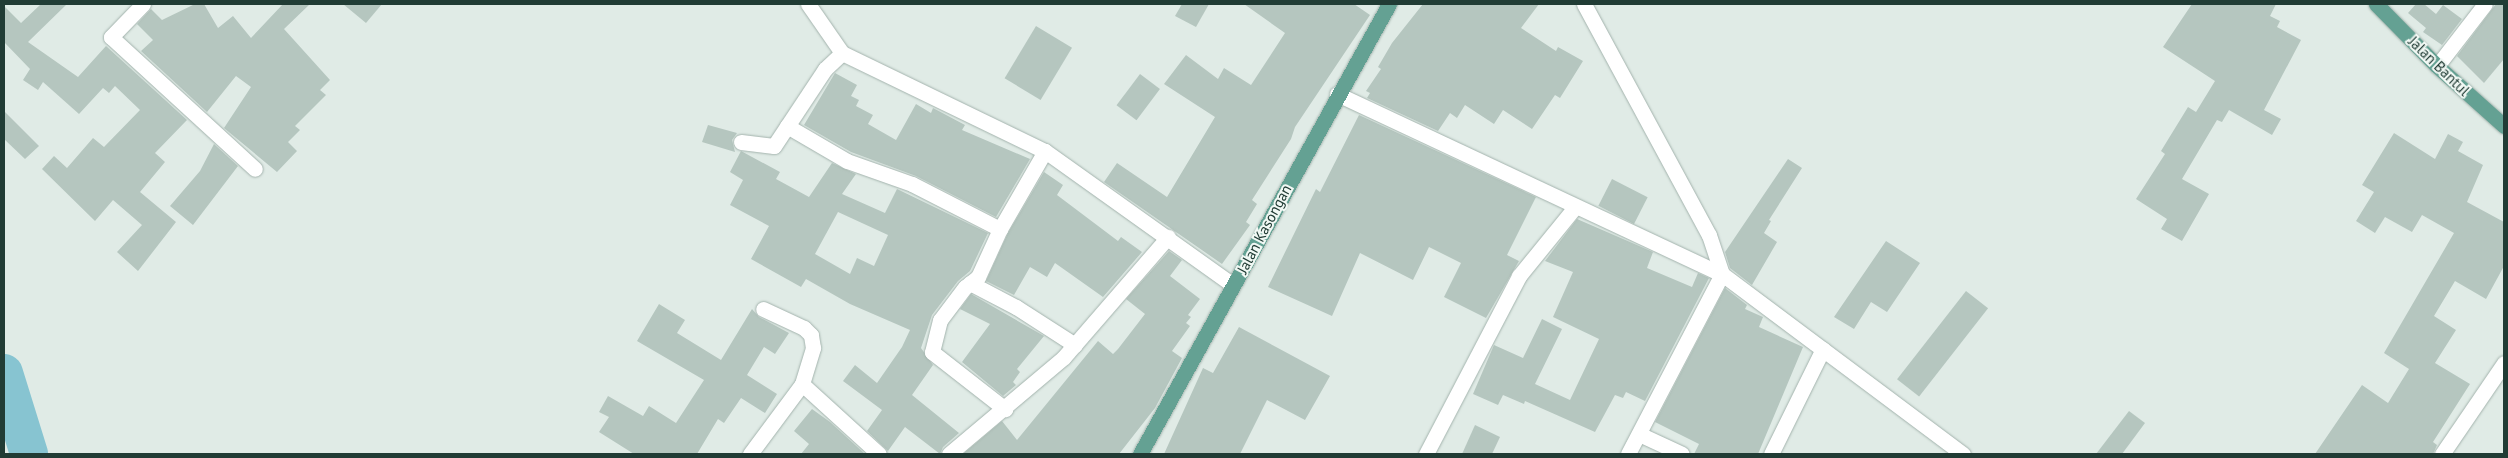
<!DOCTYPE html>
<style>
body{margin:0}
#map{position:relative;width:2508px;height:458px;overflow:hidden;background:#e0ebe6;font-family:"PT Sans",sans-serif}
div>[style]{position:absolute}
.river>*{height:38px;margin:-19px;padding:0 19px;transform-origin:19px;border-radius:19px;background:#87c4d1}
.building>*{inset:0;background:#b5c6bf;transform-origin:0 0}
.roads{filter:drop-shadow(0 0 1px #a3b3ad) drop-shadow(0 0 1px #a3b3ad)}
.minor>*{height:15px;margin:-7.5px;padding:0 7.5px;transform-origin:7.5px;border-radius:7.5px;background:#fff}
.major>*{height:15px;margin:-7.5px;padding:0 7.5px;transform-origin:7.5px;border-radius:7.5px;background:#64a193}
span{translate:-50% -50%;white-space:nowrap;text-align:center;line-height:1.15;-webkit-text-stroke:4px #f1f8f4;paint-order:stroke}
.street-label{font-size:15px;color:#213c35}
.frame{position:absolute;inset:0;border:5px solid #213c35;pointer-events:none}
</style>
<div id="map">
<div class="river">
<div style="left:4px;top:373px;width:85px;rotate:72.8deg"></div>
</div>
<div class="building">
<div style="clip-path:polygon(41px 4px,67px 4px,28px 42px,78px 77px,106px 46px,187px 120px,155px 153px,165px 162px,140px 192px,176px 222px,138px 271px,117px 252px,142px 225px,113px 200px,95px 221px,42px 169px,54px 156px,67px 168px,93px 138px,104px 147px,140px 110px,115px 86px,109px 93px,103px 88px,79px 114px,43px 82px,38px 90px,23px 80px,30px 69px,4px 42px,4px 6px,21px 23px)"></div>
<div style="clip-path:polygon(195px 4px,204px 4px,218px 28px,233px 16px,251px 38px,283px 4px,310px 4px,284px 29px,330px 80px,320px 90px,326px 95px,295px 126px,300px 130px,288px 142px,297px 151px,277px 172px,224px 128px,251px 87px,236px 76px,207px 112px,141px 51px,153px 40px,137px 24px,151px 9px,162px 20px)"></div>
<div style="clip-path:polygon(343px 4px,382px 4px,366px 23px)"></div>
<div style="clip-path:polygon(1182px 4px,1209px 4px,1196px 27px,1175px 16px)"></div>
<div style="clip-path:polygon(1244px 4px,1354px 4px,1370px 15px,1295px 127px,1291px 139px,1252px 200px,1257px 204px,1246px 222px,1250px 225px,1222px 264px,1104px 182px,1117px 163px,1167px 197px,1215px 117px,1164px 84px,1186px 55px,1218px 79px,1224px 68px,1251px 85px,1285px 33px)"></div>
<div style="clip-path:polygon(1423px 4px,1539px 4px,1521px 28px,1556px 51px,1558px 47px,1583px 61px,1560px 98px,1555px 95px,1532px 129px,1503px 110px,1494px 124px,1465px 105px,1457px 118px,1450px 113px,1438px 131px,1367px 98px,1370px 93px,1366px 91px,1381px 69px,1378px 67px,1392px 43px)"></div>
<div style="clip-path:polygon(2192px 4px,2276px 4px,2270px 16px,2280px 21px,2277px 27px,2301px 40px,2264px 110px,2281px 119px,2272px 135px,2229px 110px,2222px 122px,2217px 120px,2182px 179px,2209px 194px,2182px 241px,2161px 229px,2167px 219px,2136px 199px,2165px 154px,2161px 151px,2188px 107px,2196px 112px,2215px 81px,2163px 47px)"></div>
<div style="clip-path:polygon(2416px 4px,2424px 4px,2436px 14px,2443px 5px,2462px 19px,2442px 45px,2423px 32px,2426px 28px,2408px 13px)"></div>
<div style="clip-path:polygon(2496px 4px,2504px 4px,2504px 59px,2484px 83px,2457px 56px)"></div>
<div style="left:1036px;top:26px;width:42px;height:61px;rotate:31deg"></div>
<div style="clip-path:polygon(835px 73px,857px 85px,851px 96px,859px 100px,856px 106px,873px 115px,868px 124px,896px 140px,916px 104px,931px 113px,933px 108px,965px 125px,962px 130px,1030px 159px,996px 217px,916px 176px,851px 152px,804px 125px)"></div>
<div style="left:1140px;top:74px;width:25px;height:39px;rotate:37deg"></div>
<div style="clip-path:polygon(4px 111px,39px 146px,25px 159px,4px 139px)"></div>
<div style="clip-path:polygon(1359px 115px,1536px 197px,1507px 255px,1519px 261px,1486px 318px,1444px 297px,1461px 263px,1429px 247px,1413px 280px,1360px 253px,1332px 316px,1268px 287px,1316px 189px,1320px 192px)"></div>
<div style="clip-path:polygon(708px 125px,737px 133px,732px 140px,735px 152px,702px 142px)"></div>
<div style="clip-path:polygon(2394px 133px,2435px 159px,2448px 134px,2463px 142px,2458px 151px,2483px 165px,2467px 202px,2504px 222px,2504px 266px,2486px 299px,2455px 281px,2434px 316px,2456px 330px,2435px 363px,2470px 384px,2433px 442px,2437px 445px,2433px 454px,2315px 454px,2362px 385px,2388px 403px,2409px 369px,2384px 353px,2454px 233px,2422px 215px,2412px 232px,2385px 217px,2375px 233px,2356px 221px,2374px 192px,2362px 185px)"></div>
<div style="clip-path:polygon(214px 144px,238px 166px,193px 225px,170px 206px,200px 171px)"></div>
<div style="clip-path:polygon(evenodd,741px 151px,780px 172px,776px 179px,809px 197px,832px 163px,856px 174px,842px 194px,885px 213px,897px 189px,988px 233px,970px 271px,958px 281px,932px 315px,921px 348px,933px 365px,912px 395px,959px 433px,943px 447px,940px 454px,905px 427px,888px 451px,867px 431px,882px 410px,843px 381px,855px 365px,877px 383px,902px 347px,910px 330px,850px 304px,806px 279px,801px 287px,751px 259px,769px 226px,730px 205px,743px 180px,730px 172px,741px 151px,838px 212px,888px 235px,874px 266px,857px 258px,850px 274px,815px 254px,838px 212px)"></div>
<div style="clip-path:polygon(1788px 159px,1802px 168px,1769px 220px,1771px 221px,1764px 233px,1777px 242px,1752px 285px,1730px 268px,1725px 252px)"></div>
<div style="clip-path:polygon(1044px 172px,1063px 185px,1057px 195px,1118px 241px,1121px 237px,1142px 252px,1103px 297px,1055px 263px,1047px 277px,1030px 267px,1014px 295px,986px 281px,1008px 233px)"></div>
<div style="left:1612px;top:179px;width:40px;height:30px;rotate:27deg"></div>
<div style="clip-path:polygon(1577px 219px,1653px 252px,1647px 268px,1692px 287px,1698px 273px,1709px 278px,1645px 401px,1626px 392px,1623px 398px,1615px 395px,1595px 432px,1525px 401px,1524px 404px,1503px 395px,1498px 405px,1473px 394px,1494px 345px,1523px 358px,1542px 319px,1562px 329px,1535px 384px,1570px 400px,1599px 339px,1553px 317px,1573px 272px,1545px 261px)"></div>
<div style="clip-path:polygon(1886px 241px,1920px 263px,1887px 312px,1871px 302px,1854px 329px,1834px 317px)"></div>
<div style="clip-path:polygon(1169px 251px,1182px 260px,1170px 276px,1200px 299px,1188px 315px,1191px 317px,1186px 323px,1190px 326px,1172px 351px,1182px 358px,1155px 408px,1119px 454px,963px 454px,1002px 421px,1017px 440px,1098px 341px,1113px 354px,1118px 349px,1145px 314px,1126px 299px)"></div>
<div style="clip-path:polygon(1725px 288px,1747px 305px,1745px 309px,1763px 317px,1759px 327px,1803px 347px,1758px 454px,1694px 454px,1699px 444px,1655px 422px)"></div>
<div style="left:1966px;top:291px;width:28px;height:112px;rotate:38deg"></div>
<div style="clip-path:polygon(971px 294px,1044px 336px,1017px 369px,1020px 372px,1013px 382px,1016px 385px,1003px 396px,962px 362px,990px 324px,960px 309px)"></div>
<div style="clip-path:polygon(659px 304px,685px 320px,677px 333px,721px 360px,752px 309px,759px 317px,789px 333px,775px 354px,764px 347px,747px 375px,777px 394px,765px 413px,741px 398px,724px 423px,718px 419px,697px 454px,634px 454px,599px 432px,609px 417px,599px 412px,608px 396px,643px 416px,649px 406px,676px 423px,704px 380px,637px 341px)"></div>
<div style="clip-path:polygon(1239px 327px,1330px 376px,1317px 399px,1305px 420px,1267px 400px,1240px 454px,1164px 454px,1203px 368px,1213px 373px)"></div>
<div style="clip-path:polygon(812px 409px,830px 422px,865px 454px,801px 454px,809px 444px,794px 431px)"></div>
<div style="clip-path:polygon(2129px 411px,2145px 423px,2122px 454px,2096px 454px)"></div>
<div style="clip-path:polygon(1475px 425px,1500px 437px,1492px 454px,1462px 454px)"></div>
</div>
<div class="roads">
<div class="minor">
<div style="left:143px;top:4px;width:46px;rotate:134.1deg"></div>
<div style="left:111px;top:37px;width:195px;rotate:42.5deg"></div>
<div style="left:808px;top:4px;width:60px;rotate:55.2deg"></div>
<div style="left:842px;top:53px;width:225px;rotate:25.8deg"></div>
<div style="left:1045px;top:151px;width:231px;rotate:35.5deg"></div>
<div style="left:1584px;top:4px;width:263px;rotate:61.6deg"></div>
<div style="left:1709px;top:235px;width:41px;rotate:71.6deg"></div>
<div style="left:1722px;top:274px;width:203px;rotate:117.6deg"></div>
<div style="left:2437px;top:66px;width:78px;rotate:-52.3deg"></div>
<div style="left:1337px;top:94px;width:425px;rotate:25.1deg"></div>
<div style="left:1722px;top:274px;width:301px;rotate:36.8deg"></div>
<div style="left:787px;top:126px;width:69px;rotate:30.3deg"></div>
<div style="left:847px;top:161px;width:69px;rotate:19.5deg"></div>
<div style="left:912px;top:184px;width:99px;rotate:27.1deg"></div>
<div style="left:1000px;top:229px;width:90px;rotate:-60deg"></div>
<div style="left:741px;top:142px;width:33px;rotate:7deg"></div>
<div style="left:774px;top:146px;width:92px;rotate:-56.5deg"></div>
<div style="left:825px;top:69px;width:23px;rotate:-43deg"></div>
<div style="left:1000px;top:229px;width:53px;rotate:114.6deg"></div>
<div style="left:978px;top:277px;width:16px;rotate:142deg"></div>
<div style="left:965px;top:287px;width:41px;rotate:127.1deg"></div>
<div style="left:940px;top:320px;width:33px;rotate:104deg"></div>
<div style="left:932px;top:352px;width:93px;rotate:38deg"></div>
<div style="left:970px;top:283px;width:52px;rotate:27.6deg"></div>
<div style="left:1016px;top:307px;width:70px;rotate:32.8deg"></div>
<div style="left:802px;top:384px;width:104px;rotate:42.3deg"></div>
<div style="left:1639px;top:434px;width:47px;rotate:24.9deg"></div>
<div style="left:750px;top:454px;width:87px;rotate:-53.4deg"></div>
<div style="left:802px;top:384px;width:38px;rotate:-73deg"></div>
<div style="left:813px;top:348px;width:13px;rotate:-99deg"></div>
<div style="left:811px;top:335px;width:10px;rotate:-135deg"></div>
<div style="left:804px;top:328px;width:45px;rotate:-155.1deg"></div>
<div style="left:949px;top:454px;width:150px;rotate:-40.1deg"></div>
<div style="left:1064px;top:357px;width:159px;rotate:-49.1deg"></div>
<div style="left:1426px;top:454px;width:201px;rotate:-62.4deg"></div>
<div style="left:1519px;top:276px;width:89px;rotate:-50.9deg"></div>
<div style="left:1771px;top:454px;width:117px;rotate:-63.7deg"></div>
<div style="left:2442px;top:454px;width:110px;rotate:-55.7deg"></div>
</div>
<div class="major">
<div style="left:2376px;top:4px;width:87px;rotate:45.5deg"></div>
<div style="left:2437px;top:66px;width:90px;rotate:41.8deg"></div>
<div style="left:1140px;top:454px;width:514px;rotate:-61.04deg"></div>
</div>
</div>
<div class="street-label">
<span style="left:2439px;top:66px;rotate:44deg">Jalan Bantul</span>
<span style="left:1264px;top:229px;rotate:-62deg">Jalan Kasongan</span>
</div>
<div class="frame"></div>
</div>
